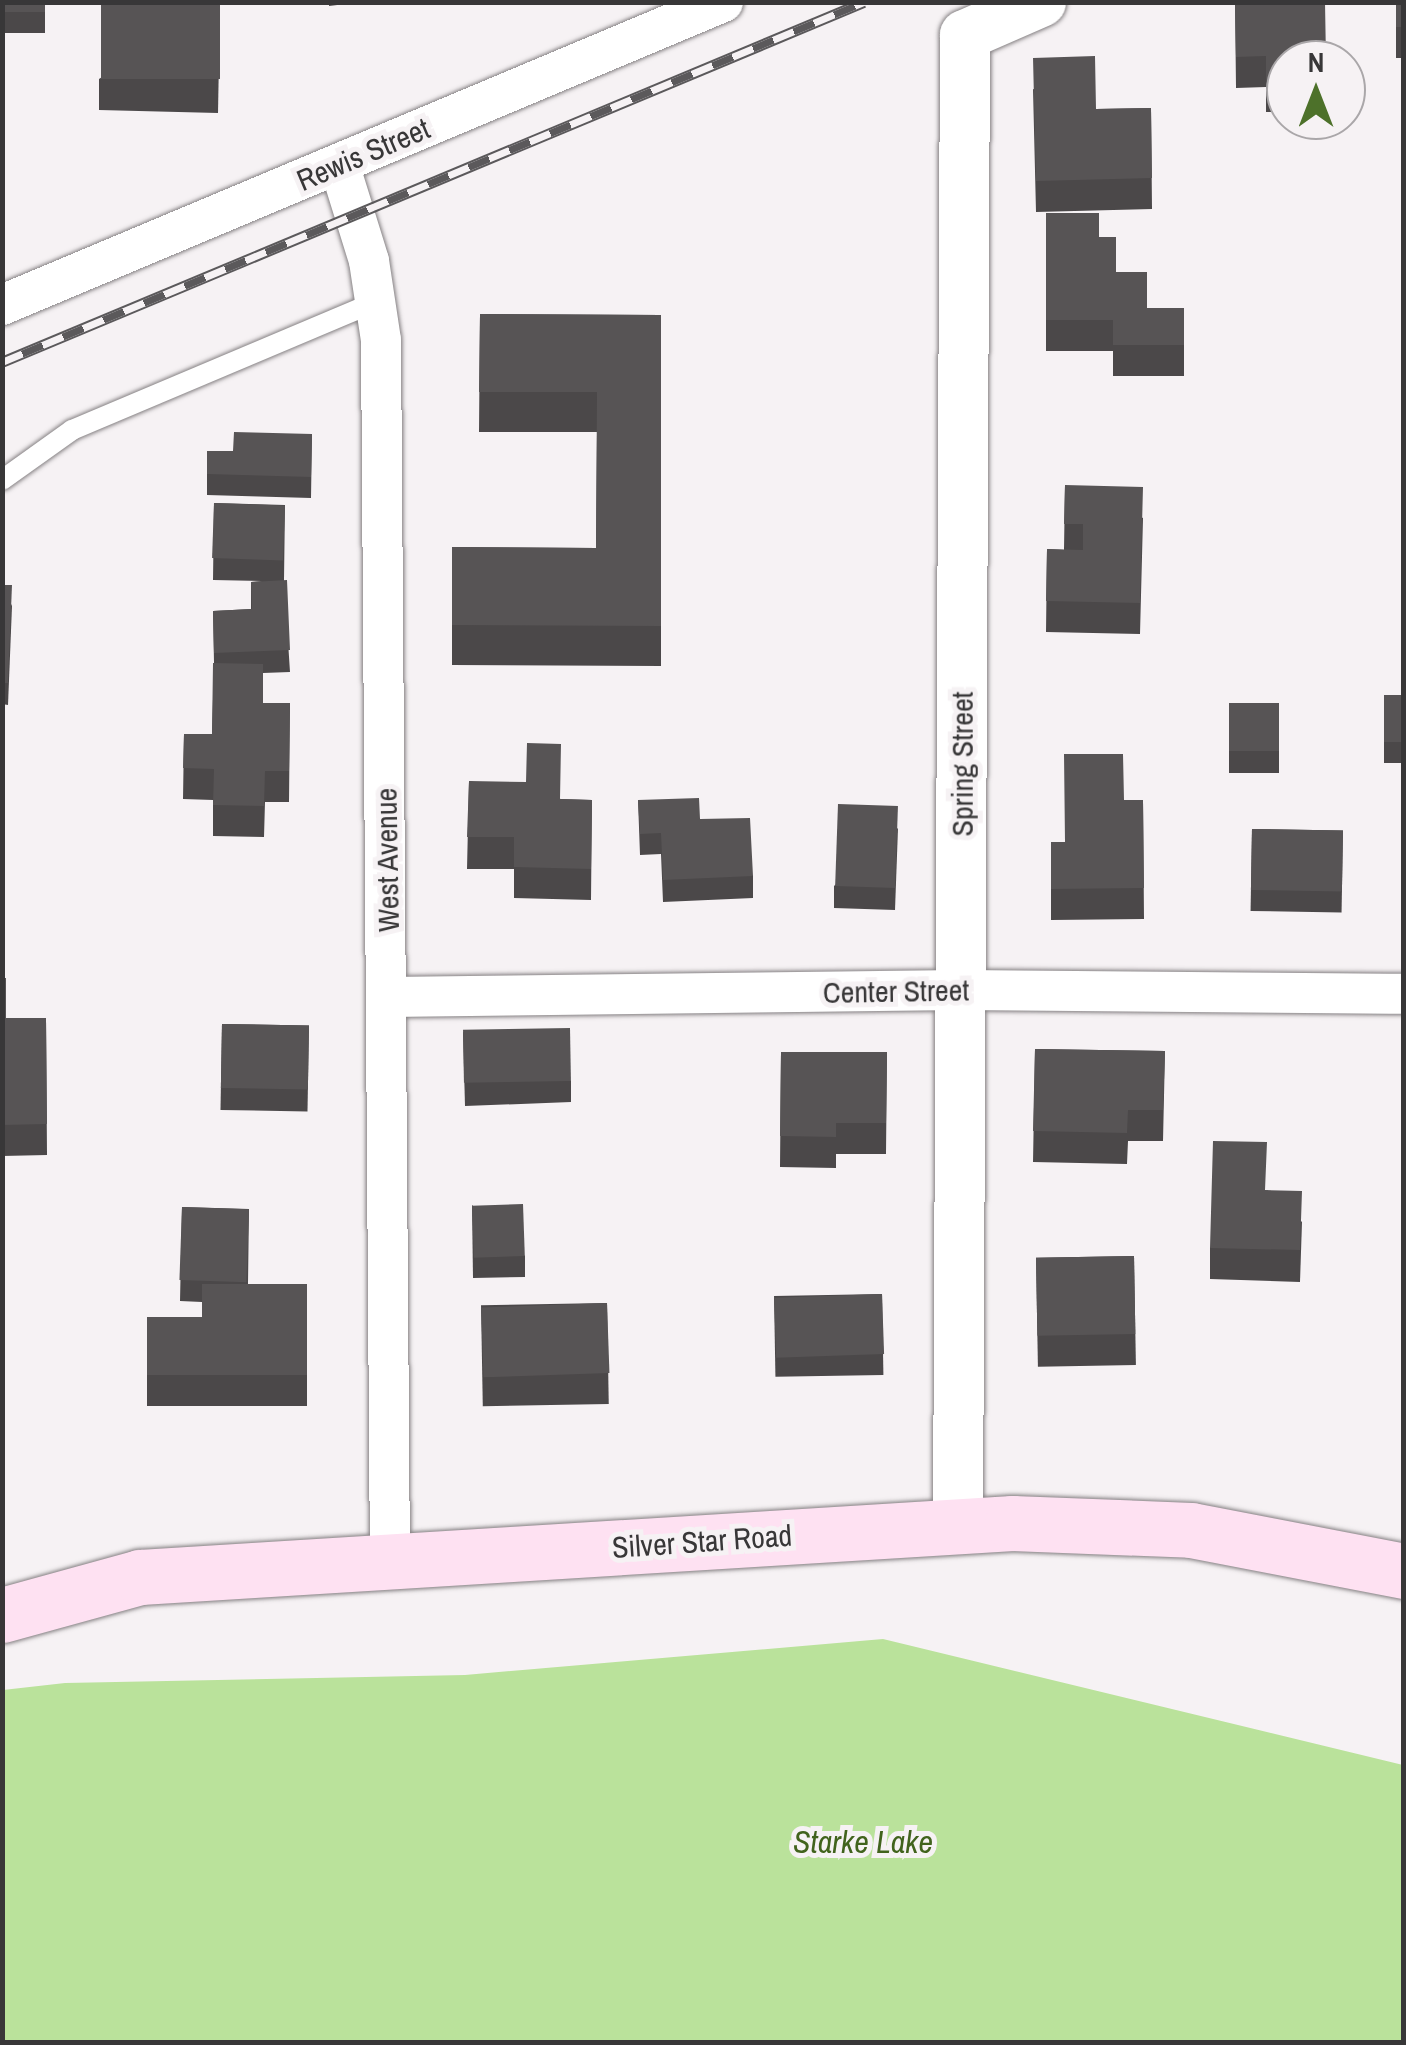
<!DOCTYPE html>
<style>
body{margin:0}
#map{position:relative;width:1406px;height:2045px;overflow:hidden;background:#f6f2f4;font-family:"Archivo Narrow",sans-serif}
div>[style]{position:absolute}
.water>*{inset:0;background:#bae29b}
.roads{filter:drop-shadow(0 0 2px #858183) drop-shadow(0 0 2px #858183)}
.service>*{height:20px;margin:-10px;padding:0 10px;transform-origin:10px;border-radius:10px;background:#fff}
.minor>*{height:40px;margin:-20px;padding:0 20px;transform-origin:20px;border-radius:20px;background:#fff}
.tertiary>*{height:50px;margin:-25px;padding:0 25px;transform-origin:25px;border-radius:25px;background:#fff}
.secondary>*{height:55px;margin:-27.5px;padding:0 27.5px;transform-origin:27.5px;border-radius:27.5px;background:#fee1f2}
.rail>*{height:11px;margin-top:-5.5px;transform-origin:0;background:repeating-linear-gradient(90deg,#f6f2f4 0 22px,#5b595b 0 44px);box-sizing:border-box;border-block:2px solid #5b595b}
.wall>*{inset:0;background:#4b4849;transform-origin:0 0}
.building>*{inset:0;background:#575455;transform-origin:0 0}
span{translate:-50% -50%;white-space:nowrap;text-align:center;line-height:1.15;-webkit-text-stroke:10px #f6f2f4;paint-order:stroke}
.street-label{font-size:30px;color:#383738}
.water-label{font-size:32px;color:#41631d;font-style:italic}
.frame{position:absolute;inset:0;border:5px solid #383738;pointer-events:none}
.north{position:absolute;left:1266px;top:40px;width:100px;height:100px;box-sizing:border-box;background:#f6f2f4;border:2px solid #aaa7a9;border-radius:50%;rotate:0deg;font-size:28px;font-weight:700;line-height:40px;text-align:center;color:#383738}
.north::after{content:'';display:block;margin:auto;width:35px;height:45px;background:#4d712a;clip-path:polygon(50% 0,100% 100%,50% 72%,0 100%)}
</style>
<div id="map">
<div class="water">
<div style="clip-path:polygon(883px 1639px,1403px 1765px,1403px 2042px,3px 2042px,3px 1690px,65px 1683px,465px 1675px)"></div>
</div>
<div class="roads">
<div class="service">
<div style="left:2px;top:480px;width:86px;rotate:-35.5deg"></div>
<div style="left:72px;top:430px;width:329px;rotate:-22.9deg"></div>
</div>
<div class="minor">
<div style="left:339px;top:164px;width:102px;rotate:72.8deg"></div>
<div style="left:369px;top:261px;width:80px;rotate:81.4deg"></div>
<div style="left:381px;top:340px;width:1221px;rotate:89.58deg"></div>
<div style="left:2px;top:305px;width:782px;rotate:-22.79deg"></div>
<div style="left:388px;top:997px;width:573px;rotate:-0.7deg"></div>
<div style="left:961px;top:990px;width:443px;rotate:0.5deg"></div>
</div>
<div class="tertiary">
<div style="left:958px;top:1525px;width:1490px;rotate:-89.73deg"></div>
<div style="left:965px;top:35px;width:83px;rotate:-23.5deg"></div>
</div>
<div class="secondary">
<div style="left:2px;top:1615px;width:143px;rotate:-15.4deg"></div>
<div style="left:140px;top:1577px;width:874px;rotate:-3.54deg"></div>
<div style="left:1012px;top:1523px;width:179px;rotate:2.2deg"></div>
<div style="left:1191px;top:1530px;width:217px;rotate:10.9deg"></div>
</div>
</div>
<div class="rail">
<div style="left:2px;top:362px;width:934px;rotate:-22.67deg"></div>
</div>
<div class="wall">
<div style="left:2px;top:2px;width:43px;height:31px"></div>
<div style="clip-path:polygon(220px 2px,218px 113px,99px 110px,99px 79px)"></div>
<div style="clip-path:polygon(329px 2px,362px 2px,329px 6px)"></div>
<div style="clip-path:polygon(1235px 2px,1286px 60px,1286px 112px,1266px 112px,1266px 87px,1236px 88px)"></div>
<div style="left:1396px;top:2px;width:8px;height:56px"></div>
<div style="clip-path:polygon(1033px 89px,1096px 109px,1151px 108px,1152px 209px,1036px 212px)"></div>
<div style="clip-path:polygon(1046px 213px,1099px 237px,1116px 272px,1147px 308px,1184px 308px,1184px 376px,1113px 376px,1113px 351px,1046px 351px)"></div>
<div style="clip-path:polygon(480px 314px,661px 315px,661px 666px,452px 665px,452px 547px,596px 548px,597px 432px,479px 432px)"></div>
<div style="clip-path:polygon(312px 434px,311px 498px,207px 495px,207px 451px,233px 451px)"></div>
<div style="clip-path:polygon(1065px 485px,1143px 518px,1140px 634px,1046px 632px,1047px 549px,1064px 550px)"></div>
<div style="clip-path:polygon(214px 503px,285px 505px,284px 580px,290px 672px,263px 673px,263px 703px,290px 703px,289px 802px,265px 802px,264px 837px,213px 836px,213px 800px,183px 799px,184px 734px,212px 734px,214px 663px,213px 611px,251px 609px,251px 582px,262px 581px,213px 580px)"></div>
<div style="clip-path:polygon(2px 585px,12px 606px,8px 705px,2px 704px)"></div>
<div style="left:1384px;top:695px;width:20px;height:68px"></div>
<div style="left:1229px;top:703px;width:50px;height:70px"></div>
<div style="clip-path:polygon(469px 781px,561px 799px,592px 800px,591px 900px,514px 898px,514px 869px,467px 869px)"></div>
<div style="clip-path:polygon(638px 800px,700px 819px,753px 876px,753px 898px,663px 902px,661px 854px,640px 855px)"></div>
<div style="clip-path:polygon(1124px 800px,1143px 800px,1144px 919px,1051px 920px,1051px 842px,1065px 842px)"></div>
<div style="clip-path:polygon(898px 828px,895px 910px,834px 908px,834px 886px)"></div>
<div style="left:1252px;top:829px;width:91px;height:82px;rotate:1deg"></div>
<div style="clip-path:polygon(2px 978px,6px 1018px,46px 1018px,47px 1155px,2px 1156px)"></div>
<div style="left:222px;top:1024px;width:87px;height:86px;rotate:1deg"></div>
<div style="clip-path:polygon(463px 1032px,571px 1081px,571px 1102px,465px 1106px)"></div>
<div style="clip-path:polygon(1035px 1049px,1165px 1051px,1163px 1141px,1128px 1141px,1127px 1164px,1033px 1162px)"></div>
<div style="clip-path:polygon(781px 1052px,887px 1052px,886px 1154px,836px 1154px,836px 1168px,780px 1167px)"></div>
<div style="clip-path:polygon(1267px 1190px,1302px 1222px,1300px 1282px,1210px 1279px,1210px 1248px)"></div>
<div style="clip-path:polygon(472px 1205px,525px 1256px,525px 1277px,473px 1278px)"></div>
<div style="clip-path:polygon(182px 1207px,249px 1209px,248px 1284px,307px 1284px,307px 1406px,147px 1406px,147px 1317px,202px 1317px,202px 1302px,180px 1301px)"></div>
<div style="left:1134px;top:1256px;width:109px;height:98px;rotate:89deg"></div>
<div style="left:882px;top:1294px;width:81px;height:108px;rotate:89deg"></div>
<div style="left:607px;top:1303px;width:101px;height:126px;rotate:89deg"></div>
</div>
<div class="building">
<div style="left:2px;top:2px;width:43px;height:10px"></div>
<div style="left:101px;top:2px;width:119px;height:77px"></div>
<div style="clip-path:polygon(1235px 2px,1325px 2px,1326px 60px,1286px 60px,1286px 80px,1266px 81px,1266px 56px,1236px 57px)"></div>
<div style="left:1396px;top:2px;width:8px;height:25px"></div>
<div style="clip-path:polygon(1095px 56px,1096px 109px,1151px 108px,1152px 178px,1036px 181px,1033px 58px)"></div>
<div style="clip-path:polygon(1046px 213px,1099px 213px,1099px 237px,1116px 237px,1116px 272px,1147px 272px,1147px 308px,1184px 308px,1184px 345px,1113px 345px,1113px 320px,1046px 320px)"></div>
<div style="clip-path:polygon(480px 314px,661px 315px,661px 626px,452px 625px,452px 547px,596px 548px,597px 392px,479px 392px)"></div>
<div style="clip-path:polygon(234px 432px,312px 434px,311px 477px,207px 474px,207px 451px,233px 451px)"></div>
<div style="clip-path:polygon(1065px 485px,1143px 487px,1140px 603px,1046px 601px,1047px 549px,1083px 550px,1083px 524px,1064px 524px)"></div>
<div style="left:214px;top:503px;width:71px;height:55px;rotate:2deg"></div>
<div style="clip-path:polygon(287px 580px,290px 650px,214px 653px,213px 611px,252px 609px,251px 582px)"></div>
<div style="clip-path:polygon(2px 585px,12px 585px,8px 683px,2px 683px)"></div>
<div style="clip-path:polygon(213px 663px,263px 664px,263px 703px,290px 703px,289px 771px,265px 771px,264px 806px,213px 805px,214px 769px,183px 768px,184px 734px,212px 734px)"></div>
<div style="left:1384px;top:695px;width:20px;height:47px"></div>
<div style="left:1229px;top:703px;width:50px;height:48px"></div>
<div style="clip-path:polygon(527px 743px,561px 744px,560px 799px,592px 800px,591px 869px,514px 867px,514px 837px,467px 837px,469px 781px,526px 782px)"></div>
<div style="clip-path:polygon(1064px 754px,1123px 754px,1124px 800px,1143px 800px,1144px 888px,1051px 889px,1051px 842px,1065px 842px)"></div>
<div style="clip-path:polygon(699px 798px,700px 819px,750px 818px,753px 876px,663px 880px,661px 833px,640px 834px,638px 800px)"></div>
<div style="left:838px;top:804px;width:60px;height:82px;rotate:2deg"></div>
<div style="left:1252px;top:829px;width:91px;height:61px;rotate:1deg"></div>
<div style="clip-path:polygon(2px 978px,6px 978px,6px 1018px,46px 1018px,47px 1124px,2px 1125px)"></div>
<div style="left:222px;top:1024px;width:87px;height:64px;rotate:1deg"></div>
<div style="left:570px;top:1028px;width:53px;height:107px;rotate:89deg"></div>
<div style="clip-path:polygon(1035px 1049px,1165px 1051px,1163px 1110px,1128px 1110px,1127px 1133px,1033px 1131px)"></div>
<div style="clip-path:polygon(781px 1052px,887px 1052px,886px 1123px,836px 1123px,836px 1137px,780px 1136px)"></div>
<div style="clip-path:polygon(1213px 1141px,1267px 1142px,1265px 1190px,1302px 1191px,1300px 1250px,1210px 1248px)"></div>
<div style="left:523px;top:1204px;width:52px;height:51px;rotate:88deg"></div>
<div style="left:182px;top:1207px;width:67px;height:73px;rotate:2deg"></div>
<div style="left:1134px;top:1256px;width:78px;height:98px;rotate:89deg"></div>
<div style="clip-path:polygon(202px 1284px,307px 1284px,307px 1375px,147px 1375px,147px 1317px,202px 1317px)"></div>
<div style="left:882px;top:1294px;width:60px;height:108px;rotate:88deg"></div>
<div style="left:607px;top:1303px;width:70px;height:126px;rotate:88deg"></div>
</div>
<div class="street-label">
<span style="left:363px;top:154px;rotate:-23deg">Rewis Street</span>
<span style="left:962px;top:764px;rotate:-90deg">Spring Street</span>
<span style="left:387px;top:860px;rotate:-91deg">West Avenue</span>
<span style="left:896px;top:991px;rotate:-1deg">Center Street</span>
<span style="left:702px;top:1541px;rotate:-4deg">Silver Star Road</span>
</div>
<div class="water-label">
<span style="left:863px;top:1842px">Starke Lake</span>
</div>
<div class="frame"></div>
<div class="north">N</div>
</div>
